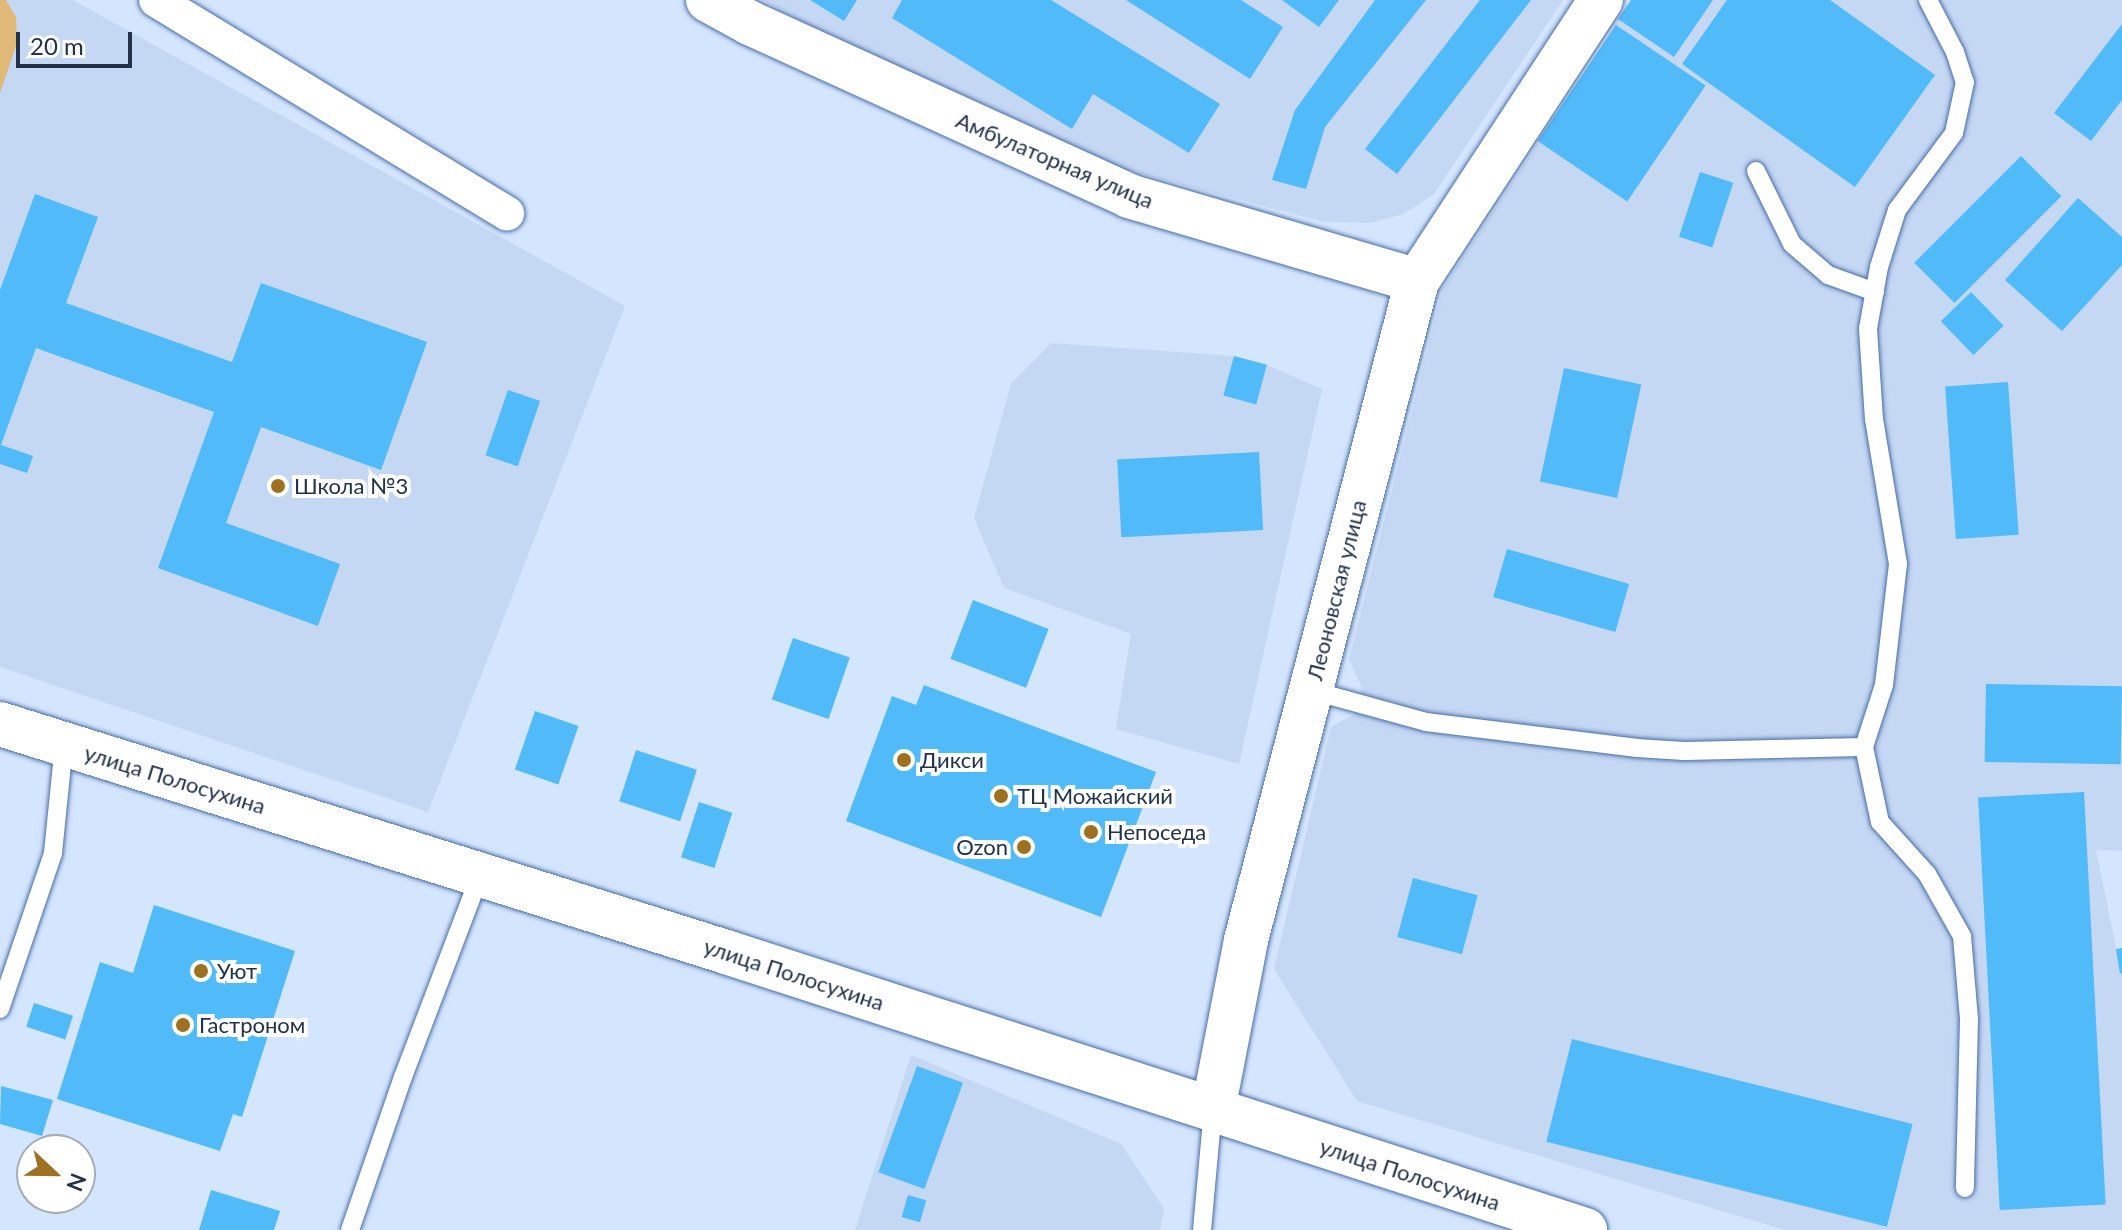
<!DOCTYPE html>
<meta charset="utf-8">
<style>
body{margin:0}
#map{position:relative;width:2122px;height:1230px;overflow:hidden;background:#d4e5fe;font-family:Lato,sans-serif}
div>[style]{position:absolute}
.built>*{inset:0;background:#c4d7f3}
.green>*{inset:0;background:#e0b878}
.building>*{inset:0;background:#51baf9;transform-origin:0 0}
.roads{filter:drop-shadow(0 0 2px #486da6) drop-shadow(0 0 2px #486da6)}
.service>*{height:18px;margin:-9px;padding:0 9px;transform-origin:9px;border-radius:9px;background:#fff}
.minor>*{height:34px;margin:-17px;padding:0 17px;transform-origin:17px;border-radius:17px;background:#fff}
.tertiary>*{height:44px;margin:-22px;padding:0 22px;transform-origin:22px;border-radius:22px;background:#fff}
.dots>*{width:22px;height:22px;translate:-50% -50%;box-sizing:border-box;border:4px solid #fff;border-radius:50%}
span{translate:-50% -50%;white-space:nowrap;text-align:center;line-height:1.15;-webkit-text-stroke:8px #fff;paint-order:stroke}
.street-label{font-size:22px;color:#22324b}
.poi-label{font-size:22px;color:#22324b}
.left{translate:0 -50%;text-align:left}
.right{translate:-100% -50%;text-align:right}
.north{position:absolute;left:16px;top:1134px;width:80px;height:80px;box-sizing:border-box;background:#fff;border:2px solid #a7adb7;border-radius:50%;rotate:112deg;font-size:22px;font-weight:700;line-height:32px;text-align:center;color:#22324b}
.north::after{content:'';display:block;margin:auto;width:28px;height:36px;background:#9d7120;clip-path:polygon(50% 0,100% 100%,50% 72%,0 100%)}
.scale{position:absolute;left:16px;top:32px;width:116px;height:36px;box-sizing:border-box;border:4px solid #22324b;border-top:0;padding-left:10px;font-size:24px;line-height:28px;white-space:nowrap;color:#22324b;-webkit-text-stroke:6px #fff;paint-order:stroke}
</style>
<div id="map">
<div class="built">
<div style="clip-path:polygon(0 0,73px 0,625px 306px,428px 812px,0 667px)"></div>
<div style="clip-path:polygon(763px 0,1563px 0,1433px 195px,1403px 214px,1371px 223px,1325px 222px,1107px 165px,799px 21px)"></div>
<div style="clip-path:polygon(1632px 0,2122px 0,2122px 851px,2096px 850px,2122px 977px,2122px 1230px,1785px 1230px,1357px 1101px,1274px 969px,1331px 727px,1355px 714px,1362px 688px,1349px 659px,1443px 288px)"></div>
<div style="clip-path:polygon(1051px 343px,1234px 356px,1267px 365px,1322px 389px,1239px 764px,1116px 729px,1131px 634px,1004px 588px,974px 518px,1011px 384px)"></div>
<div style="clip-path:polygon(911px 1055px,1121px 1144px,1164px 1209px,1160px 1230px,855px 1230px)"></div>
</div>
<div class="green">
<div style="clip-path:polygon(0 0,6px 0,16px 17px,17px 43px,0 93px)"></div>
</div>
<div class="building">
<div style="clip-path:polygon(810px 0,857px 0,844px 21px)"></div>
<div style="clip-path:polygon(902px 0,1051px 0,1220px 104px,1189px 153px,1093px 94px,1072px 129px,892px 18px)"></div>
<div style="clip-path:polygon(1126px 0,1241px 0,1283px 27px,1250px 79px)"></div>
<div style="clip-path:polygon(1282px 0,1339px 0,1319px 27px)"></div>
<div style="clip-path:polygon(1375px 0,1426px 0,1325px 127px,1306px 189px,1272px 180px,1295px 110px)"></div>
<div style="clip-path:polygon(1480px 0,1531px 0,1397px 174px,1365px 149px)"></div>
<div style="clip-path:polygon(1631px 0,1713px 0,1674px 57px,1618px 19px)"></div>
<div style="clip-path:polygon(1727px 0,1830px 0,1935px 75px,1855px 187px,1682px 64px)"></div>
<div style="clip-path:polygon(2122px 24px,2122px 100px,2091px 141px,2054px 113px)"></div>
<div style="left:1616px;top:25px;width:108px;height:140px;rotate:34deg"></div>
<div style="left:2021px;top:156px;width:57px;height:151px;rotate:45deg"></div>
<div style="left:1700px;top:172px;width:35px;height:68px;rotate:18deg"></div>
<div style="clip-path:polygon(35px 194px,98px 217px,66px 303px,232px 362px,261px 283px,427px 342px,381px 470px,261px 427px,226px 523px,340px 564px,318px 626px,158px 568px,214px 412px,36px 348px,1px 445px,33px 456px,27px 473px,0 464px,0 290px)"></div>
<div style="clip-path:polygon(2078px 198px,2122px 237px,2122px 265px,2062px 331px,2005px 280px)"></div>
<div style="left:1971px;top:292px;width:47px;height:42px;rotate:46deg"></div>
<div style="left:1234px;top:356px;width:34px;height:41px;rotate:15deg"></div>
<div style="left:1564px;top:368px;width:79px;height:116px;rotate:12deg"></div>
<div style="left:2008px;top:382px;width:153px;height:63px;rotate:86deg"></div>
<div style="left:508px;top:390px;width:34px;height:69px;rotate:19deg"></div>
<div style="left:1259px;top:452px;width:78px;height:142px;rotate:87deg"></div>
<div style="left:1507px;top:549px;width:127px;height:50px;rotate:16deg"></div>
<div style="left:973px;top:600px;width:81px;height:63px;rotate:21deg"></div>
<div style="left:793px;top:638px;width:60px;height:65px;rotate:19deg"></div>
<div style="left:1986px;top:684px;width:136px;height:78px;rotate:1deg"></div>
<div style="clip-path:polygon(924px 685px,1156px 772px,1101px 917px,846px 821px,892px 696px,916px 705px)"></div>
<div style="left:535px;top:711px;width:46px;height:62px;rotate:19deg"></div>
<div style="left:636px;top:750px;width:64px;height:54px;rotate:18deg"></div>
<div style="left:2084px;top:792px;width:413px;height:106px;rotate:87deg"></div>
<div style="left:699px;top:802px;width:35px;height:58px;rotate:18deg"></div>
<div style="left:1413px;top:878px;width:67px;height:61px;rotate:15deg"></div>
<div style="clip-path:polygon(154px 905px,295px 951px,242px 1117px,233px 1114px,220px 1151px,57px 1099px,100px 962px,133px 973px)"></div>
<div style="clip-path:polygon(2122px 948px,2122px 973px,2120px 974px,2116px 949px)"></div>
<div style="left:34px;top:1003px;width:41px;height:25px;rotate:18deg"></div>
<div style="left:1572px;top:1039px;width:351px;height:106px;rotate:14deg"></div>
<div style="left:917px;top:1066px;width:49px;height:113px;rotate:20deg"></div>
<div style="clip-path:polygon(1px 1086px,53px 1100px,42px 1136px,0 1124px)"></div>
<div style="clip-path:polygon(211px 1190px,280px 1211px,274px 1230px,199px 1230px)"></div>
<div style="left:908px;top:1195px;width:19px;height:23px;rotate:16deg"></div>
</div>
<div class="roads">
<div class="service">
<div style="left:1928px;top:0;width:59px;rotate:62.6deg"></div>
<div style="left:1955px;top:52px;width:32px;rotate:72deg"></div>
<div style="left:1965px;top:82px;width:52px;rotate:102.2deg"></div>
<div style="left:1954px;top:133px;width:96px;rotate:126.5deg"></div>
<div style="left:1897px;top:210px;width:60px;rotate:107.5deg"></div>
<div style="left:1879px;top:267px;width:63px;rotate:100.1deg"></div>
<div style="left:1868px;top:329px;width:90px;rotate:86.2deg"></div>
<div style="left:1874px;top:419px;width:147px;rotate:80.6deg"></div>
<div style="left:1898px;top:564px;width:122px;rotate:96.6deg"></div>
<div style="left:1884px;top:685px;width:65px;rotate:107.9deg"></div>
<div style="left:1864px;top:747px;width:77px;rotate:78deg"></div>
<div style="left:1880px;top:822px;width:70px;rotate:47.9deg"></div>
<div style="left:1927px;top:874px;width:71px;rotate:60.6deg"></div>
<div style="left:1962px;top:936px;width:83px;rotate:85.2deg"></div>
<div style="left:1969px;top:1019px;width:169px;rotate:91.4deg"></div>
<div style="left:1756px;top:171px;width:81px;rotate:63.7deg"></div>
<div style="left:1792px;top:244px;width:48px;rotate:40.7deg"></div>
<div style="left:1828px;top:275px;width:50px;rotate:19.9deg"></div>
<div style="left:1310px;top:690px;width:120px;rotate:15.4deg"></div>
<div style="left:1426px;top:722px;width:213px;rotate:7deg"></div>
<div style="left:1637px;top:748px;width:47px;rotate:3.7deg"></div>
<div style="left:1684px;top:751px;width:180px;rotate:-1.3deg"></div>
<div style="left:0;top:1009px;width:165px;rotate:-71.2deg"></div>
<div style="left:53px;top:853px;width:110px;rotate:-84.2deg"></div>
<div style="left:350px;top:1230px;width:162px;rotate:-70.9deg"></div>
<div style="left:403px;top:1077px;width:216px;rotate:-69.1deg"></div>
<div style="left:1202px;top:1230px;width:121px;rotate:-84.8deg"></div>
</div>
<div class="minor">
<div style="left:156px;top:0;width:411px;rotate:31.3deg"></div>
</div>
<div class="tertiary">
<div style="left:708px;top:0;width:48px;rotate:28.7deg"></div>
<div style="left:750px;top:23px;width:417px;rotate:24.5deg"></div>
<div style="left:1129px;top:196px;width:300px;rotate:16.4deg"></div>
<div style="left:0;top:724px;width:761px;rotate:17.43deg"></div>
<div style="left:726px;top:952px;width:903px;rotate:17.93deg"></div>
<div style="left:1213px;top:1110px;width:173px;rotate:-79deg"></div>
<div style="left:1246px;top:940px;width:681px;rotate:-75.45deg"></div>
<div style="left:1417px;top:281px;width:336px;rotate:-56.8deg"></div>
</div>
</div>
<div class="dots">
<div style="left:278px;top:486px;background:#9d7120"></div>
<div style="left:904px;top:760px;background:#9d7120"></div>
<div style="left:1001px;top:796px;background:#9d7120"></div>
<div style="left:1091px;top:832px;background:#9d7120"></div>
<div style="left:1024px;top:847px;background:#9d7120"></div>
<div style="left:201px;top:971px;background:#9d7120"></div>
<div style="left:183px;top:1025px;background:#9d7120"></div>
</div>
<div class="street-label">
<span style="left:1055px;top:160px;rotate:23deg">Амбулаторная улица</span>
<span style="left:1336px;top:590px;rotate:-76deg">Леоновская улица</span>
<span style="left:175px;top:779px;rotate:17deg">улица Полосухина</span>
<span style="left:794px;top:974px;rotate:18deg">улица Полосухина</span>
<span style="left:1410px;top:1174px;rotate:18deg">улица Полосухина</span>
</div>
<div class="poi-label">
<span class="left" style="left:294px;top:486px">Школа №3</span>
<span class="left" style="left:920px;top:760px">Дикси</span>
<span class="left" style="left:1017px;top:796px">ТЦ Можайский</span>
<span class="left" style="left:1107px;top:832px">Непоседа</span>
<span class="right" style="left:1008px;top:847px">Ozon</span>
<span class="left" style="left:217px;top:971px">Уют</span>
<span class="left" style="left:199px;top:1025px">Гастроном</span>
</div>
<div class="north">N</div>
<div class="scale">20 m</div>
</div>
